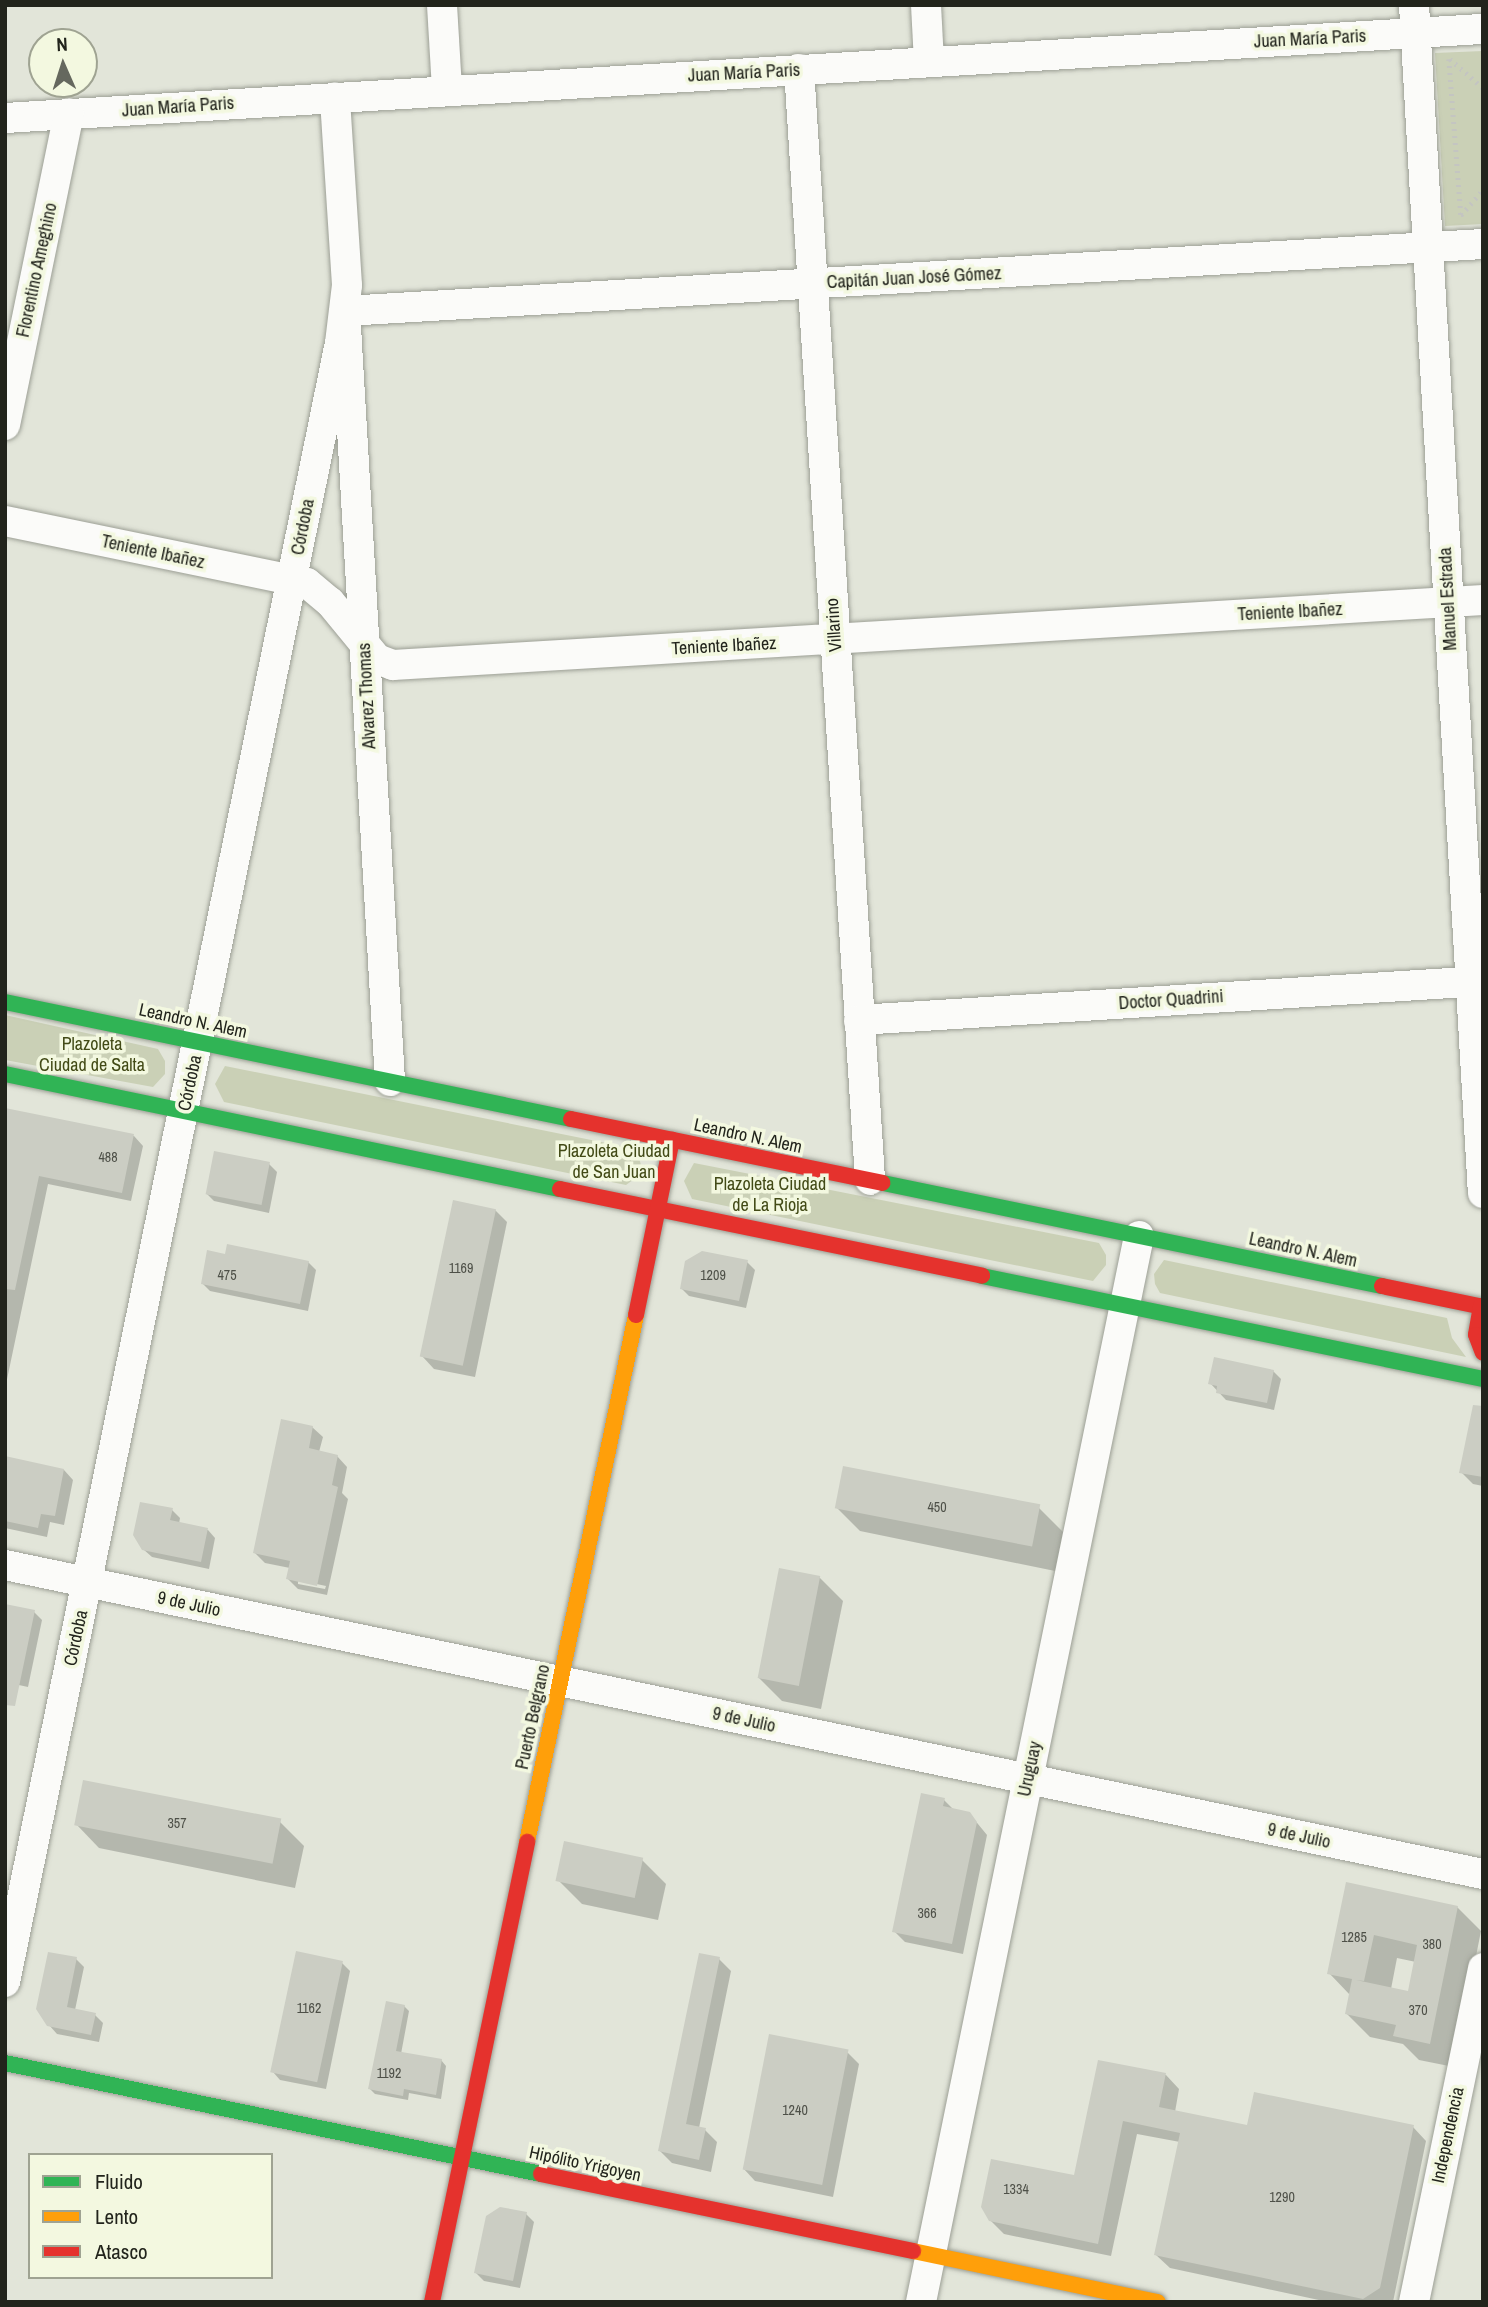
<!DOCTYPE html>
<meta charset="utf-8">
<style>
body{margin:0}
#map{position:relative;width:1488px;height:2307px;overflow:hidden;background:#e2e5d9;font-family:"Archivo Narrow",sans-serif}
div>[style]{position:absolute}
.green>*{inset:0;background:#cad0b6}
.shadow>*{inset:0;background:#0003}
.building>*{inset:0;background:#cbcdc3;transform-origin:0 0}
.path>*{height:4.5px;margin-top:-2.25px;transform-origin:0;background:repeating-linear-gradient(90deg,#c4c5c1 0 2px,transparent 0 7px)}
.roads{filter:drop-shadow(0 0 2px #9c9f95) drop-shadow(0 0 2px #9c9f95)}
.street>*{height:30px;margin:-15px;padding:0 15px;transform-origin:15px;border-radius:15px;background:#fbfbf9}
.fast>*{height:16px;margin:-8px;padding:0 8px;transform-origin:8px;border-radius:8px;background:#30b455}
.slow>*{height:16px;margin:-8px;padding:0 8px;transform-origin:8px;border-radius:8px;background:#ff9f0a}
.jam>*{height:16px;margin:-8px;padding:0 8px;transform-origin:8px;border-radius:8px;background:#e5322d}
span{translate:-50% -50%;white-space:nowrap;text-align:center;line-height:1.15;-webkit-text-stroke:7px #f3f8e0;paint-order:stroke}
.number-label{font-size:14px;color:#4e5048}
.number-label span{-webkit-text-stroke-width:0}
.street-label{font-size:18px;color:#22241c}
.park-label{font-size:18px;color:#424a16}
.frame{position:absolute;inset:0;border:7px solid #22241c;pointer-events:none}
.legend{position:absolute;left:28px;top:2153px;width:245px;height:126px;box-sizing:border-box;background:#f3f8e0;border:2px solid #9fa392;margin:0;padding:9px 12px;list-style:none;font-size:21px;color:#22241c}
.legend li{display:flex;align-items:center;gap:14px;height:35px}
.legend b{width:35px;border:2px solid #9fa392}
.north{position:absolute;left:28px;top:28px;width:70px;height:70px;box-sizing:border-box;background:#f3f8e0;border:2px solid #9fa392;border-radius:50%;rotate:357deg;font-size:19px;font-weight:700;line-height:28px;text-align:center;color:#22241c}
.north::after{content:'';display:block;margin:auto;width:24px;height:32px;background:#65685e;clip-path:polygon(50% 0,100% 100%,50% 72%,0 100%)}
</style>
<div id="map">
<div class="green">
<div style="clip-path:polygon(1483px 51px,1483px 224px,1445px 226px,1435px 53px)"></div>
<div style="clip-path:polygon(5px 1015px,158px 1049px,165px 1061px,165px 1074px,153px 1087px,5px 1060px)"></div>
<div style="clip-path:polygon(225px 1066px,636px 1149px,642px 1168px,637px 1177px,626px 1185px,224px 1102px,215px 1084px)"></div>
<div style="clip-path:polygon(694px 1163px,1099px 1243px,1106px 1255px,1106px 1265px,1093px 1281px,692px 1199px,684px 1181px)"></div>
<div style="clip-path:polygon(1164px 1260px,1447px 1318px,1452px 1338px,1466px 1357px,1160px 1293px,1155px 1284px,1154px 1274px)"></div>
</div>
<div class="shadow">
<div style="clip-path:polygon(5px 1110px,134px 1136px,143px 1146px,131px 1201px,48px 1184px,5px 1389px)"></div>
<div style="clip-path:polygon(269px 1164px,277px 1172px,269px 1213px,214px 1201px,206px 1193px)"></div>
<div style="clip-path:polygon(495px 1210px,507px 1222px,475px 1377px,434px 1369px,422px 1356px)"></div>
<div style="clip-path:polygon(227px 1256px,308px 1262px,316px 1270px,308px 1311px,210px 1291px,202px 1283px)"></div>
<div style="clip-path:polygon(747px 1262px,755px 1270px,746px 1308px,689px 1296px,681px 1288px)"></div>
<div style="clip-path:polygon(1273px 1371px,1281px 1379px,1274px 1410px,1226px 1400px,1210px 1383px)"></div>
<div style="clip-path:polygon(1483px 1415px,1483px 1486px,1473px 1484px,1461px 1472px)"></div>
<div style="clip-path:polygon(evenodd,312px 1427px,323px 1437px,319px 1452px,337px 1456px,347px 1467px,342px 1493px,348px 1499px,327px 1595px,298px 1589px,288px 1579px,290px 1568px,265px 1563px,255px 1553px,312px 1427px,298px 1580px,326px 1586px,325px 1589px,298px 1584px,298px 1580px)"></div>
<div style="clip-path:polygon(5px 1458px,64px 1470px,73px 1480px,64px 1525px,50px 1522px,47px 1537px,5px 1528px)"></div>
<div style="clip-path:polygon(836px 1507px,1039px 1508px,1063px 1532px,1055px 1571px,860px 1531px)"></div>
<div style="clip-path:polygon(172px 1510px,180px 1518px,179px 1524px,208px 1530px,215px 1538px,209px 1569px,152px 1557px,143px 1549px)"></div>
<div style="clip-path:polygon(819px 1577px,843px 1601px,821px 1709px,782px 1701px,758px 1677px)"></div>
<div style="clip-path:polygon(34px 1612px,42px 1620px,28px 1687px,5px 1682px)"></div>
<div style="clip-path:polygon(944px 1800px,954px 1810px,969px 1813px,987px 1835px,963px 1954px,905px 1942px,894px 1931px)"></div>
<div style="clip-path:polygon(280px 1822px,304px 1846px,295px 1888px,99px 1848px,76px 1824px)"></div>
<div style="clip-path:polygon(642px 1860px,666px 1884px,658px 1920px,582px 1904px,558px 1880px)"></div>
<div style="clip-path:polygon(evenodd,1347px 1884px,1457px 1907px,1481px 1931px,1454px 2067px,1419px 2060px,1403px 2044px,1370px 2037px,1346px 2013px,1350px 1995px,1329px 1973px,1347px 1884px,1397px 1958px,1416px 1962px,1410px 1993px,1391px 1989px,1397px 1958px)"></div>
<div style="clip-path:polygon(76px 1959px,84px 1967px,75px 2010px,95px 2015px,103px 2023px,99px 2042px,57px 2034px,49px 2025px)"></div>
<div style="clip-path:polygon(719px 1959px,731px 1971px,699px 2128px,705px 2130px,717px 2142px,711px 2172px,672px 2163px,660px 2151px)"></div>
<div style="clip-path:polygon(342px 1963px,350px 1971px,326px 2089px,280px 2080px,273px 2072px)"></div>
<div style="clip-path:polygon(404px 2006px,409px 2011px,401px 2054px,441px 2060px,446px 2066px,441px 2099px,409px 2093px,408px 2100px,375px 2094px,370px 2089px)"></div>
<div style="clip-path:polygon(847px 2052px,859px 2064px,833px 2197px,755px 2181px,743px 2168px)"></div>
<div style="clip-path:polygon(1099px 2062px,1166px 2075px,1179px 2089px,1175px 2112px,1248px 2127px,1413px 2127px,1426px 2141px,1393px 2302px,1328px 2302px,1170px 2268px,1156px 2255px,1180px 2142px,1137px 2134px,1111px 2256px,1004px 2234px,990px 2220px,1075px 2178px)"></div>
<div style="clip-path:polygon(526px 2214px,534px 2222px,520px 2288px,484px 2281px,476px 2273px)"></div>
</div>
<div class="building">
<div style="clip-path:polygon(5px 1108px,134px 1134px,122px 1193px,39px 1176px,15px 1290px,5px 1289px)"></div>
<div style="left:214px;top:1151px;width:57px;height:44px;rotate:11deg"></div>
<div style="left:453px;top:1200px;width:44px;height:160px;rotate:12deg"></div>
<div style="clip-path:polygon(227px 1244px,309px 1261px,300px 1304px,201px 1284px,207px 1250px,225px 1254px)"></div>
<div style="clip-path:polygon(702px 1251px,748px 1260px,739px 1301px,680px 1289px,685px 1261px)"></div>
<div style="clip-path:polygon(1214px 1357px,1274px 1370px,1267px 1403px,1216px 1393px,1217px 1386px,1208px 1384px)"></div>
<div style="clip-path:polygon(1473px 1405px,1483px 1406px,1483px 1477px,1459px 1473px)"></div>
<div style="clip-path:polygon(281px 1419px,313px 1426px,309px 1448px,338px 1455px,332px 1485px,338px 1487px,317px 1586px,286px 1579px,290px 1561px,253px 1553px)"></div>
<div style="clip-path:polygon(5px 1456px,64px 1469px,55px 1516px,41px 1514px,38px 1528px,5px 1521px)"></div>
<div style="left:843px;top:1466px;width:201px;height:43px;rotate:11deg"></div>
<div style="clip-path:polygon(140px 1502px,173px 1508px,170px 1520px,208px 1528px,201px 1562px,142px 1550px,133px 1535px)"></div>
<div style="left:779px;top:1568px;width:42px;height:112px;rotate:11deg"></div>
<div style="clip-path:polygon(5px 1604px,35px 1610px,15px 1706px,5px 1705px)"></div>
<div style="left:83px;top:1780px;width:202px;height:46px;rotate:11deg"></div>
<div style="clip-path:polygon(921px 1793px,945px 1798px,943px 1806px,970px 1812px,977px 1822px,952px 1944px,892px 1932px)"></div>
<div style="left:564px;top:1841px;width:81px;height:41px;rotate:12deg"></div>
<div style="clip-path:polygon(evenodd,1346px 1882px,1458px 1906px,1430px 2044px,1393px 2036px,1396px 2025px,1345px 2014px,1352px 1979px,1327px 1974px,1346px 1882px,1374px 1935px,1417px 1945px,1408px 1991px,1356px 1980px,1364px 1981px,1374px 1935px)"></div>
<div style="left:296px;top:1951px;width:48px;height:124px;rotate:12deg"></div>
<div style="clip-path:polygon(48px 1952px,77px 1957px,67px 2007px,96px 2013px,91px 2035px,47px 2026px,36px 2009px)"></div>
<div style="clip-path:polygon(699px 1953px,720px 1957px,686px 2124px,706px 2128px,699px 2160px,658px 2151px)"></div>
<div style="clip-path:polygon(386px 2001px,405px 2005px,396px 2051px,442px 2059px,436px 2095px,404px 2089px,403px 2096px,368px 2089px)"></div>
<div style="left:769px;top:2034px;width:81px;height:138px;rotate:11deg"></div>
<div style="clip-path:polygon(1098px 2060px,1166px 2073px,1159px 2107px,1247px 2125px,1254px 2092px,1414px 2125px,1380px 2288px,1363px 2299px,1154px 2255px,1180px 2133px,1123px 2121px,1098px 2244px,989px 2221px,981px 2207px,991px 2159px,1074px 2175px)"></div>
<div style="clip-path:polygon(500px 2207px,527px 2212px,513px 2281px,474px 2273px,486px 2216px)"></div>
</div>
<div class="path">
<div style="left:1449px;top:59px;width:156px;rotate:85.6deg"></div>
<div style="left:1461px;top:215px;width:3px"></div>
<div style="left:1450px;top:59px;width:44px;rotate:41.3deg"></div>
<div style="left:1461px;top:215px;width:33px;rotate:-49deg"></div>
</div>
<div class="roads">
<div class="street">
<div style="left:442px;top:5px;width:85px;rotate:86.6deg"></div>
<div style="left:926px;top:5px;width:57px;rotate:87deg"></div>
<div style="left:1414px;top:5px;width:1190px;rotate:86.68deg"></div>
<div style="left:799px;top:69px;width:1113px;rotate:86.34deg"></div>
<div style="left:5px;top:118px;width:1481px;rotate:-3.45deg"></div>
<div style="left:5px;top:425px;width:318px;rotate:-78.4deg"></div>
<div style="left:5px;top:521px;width:308px;rotate:11.6deg"></div>
<div style="left:307px;top:583px;width:30px;rotate:40deg"></div>
<div style="left:330px;top:602px;width:74px;rotate:50.5deg"></div>
<div style="left:377px;top:659px;width:17px;rotate:21deg"></div>
<div style="left:393px;top:665px;width:1092px;rotate:-3.41deg"></div>
<div style="left:859px;top:1020px;width:625px;rotate:-3.58deg"></div>
<div style="left:390px;top:1081px;width:771px;rotate:-93.34deg"></div>
<div style="left:345px;top:311px;width:1140px;rotate:-3.37deg"></div>
<div style="left:5px;top:1565px;width:1510px;rotate:11.81deg"></div>
<div style="left:5px;top:1982px;width:1673px;rotate:-78.45deg"></div>
<div style="left:340px;top:343px;width:58px;rotate:-83.1deg"></div>
<div style="left:347px;top:285px;width:188px;rotate:-93.7deg"></div>
<div style="left:921px;top:2302px;width:1088px;rotate:-78.44deg"></div>
<div style="left:1414px;top:2302px;width:341px;rotate:-78.3deg"></div>
</div>
<div class="fast">
<div style="left:5px;top:1002px;width:578px;rotate:11.68deg"></div>
<div style="left:5px;top:1074px;width:567px;rotate:11.71deg"></div>
<div style="left:883px;top:1183px;width:510px;rotate:11.66deg"></div>
<div style="left:982px;top:1276px;width:511px;rotate:11.62deg"></div>
<div style="left:5px;top:2063px;width:547px;rotate:11.7deg"></div>
</div>
<div class="slow">
<div style="left:527px;top:1842px;width:538px;rotate:-78.31deg"></div>
<div style="left:913px;top:2251px;width:250px;rotate:11.8deg"></div>
</div>
<div class="jam">
<div style="left:571px;top:1119px;width:318px;rotate:11.6deg"></div>
<div style="left:560px;top:1189px;width:431px;rotate:11.6deg"></div>
<div style="left:1382px;top:1286px;width:103px;rotate:11.7deg"></div>
<div style="left:1481px;top:1306px;width:29px;rotate:100deg"></div>
<div style="left:1476px;top:1335px;width:19px;rotate:69deg"></div>
<div style="left:636px;top:1315px;width:179px;rotate:-78.4deg"></div>
<div style="left:541px;top:2174px;width:380px;rotate:11.7deg"></div>
<div style="left:432px;top:2302px;width:470px;rotate:-78.3deg"></div>
</div>
</div>
<div class="number-label">
<span style="left:108px;top:1157px">488</span>
<span style="left:461px;top:1268px">1169</span>
<span style="left:227px;top:1275px">475</span>
<span style="left:713px;top:1275px">1209</span>
<span style="left:937px;top:1507px">450</span>
<span style="left:177px;top:1823px">357</span>
<span style="left:927px;top:1913px">366</span>
<span style="left:1354px;top:1937px">1285</span>
<span style="left:1432px;top:1944px">380</span>
<span style="left:309px;top:2008px">1162</span>
<span style="left:1418px;top:2010px">370</span>
<span style="left:389px;top:2073px">1192</span>
<span style="left:795px;top:2110px">1240</span>
<span style="left:1016px;top:2189px">1334</span>
<span style="left:1282px;top:2197px">1290</span>
</div>
<div class="street-label">
<span style="left:1310px;top:39px;rotate:-3deg">Juan María Paris</span>
<span style="left:744px;top:73px;rotate:-3deg">Juan María Paris</span>
<span style="left:178px;top:107px;rotate:-4deg">Juan María Paris</span>
<span style="left:37px;top:270px;rotate:-78deg">Florentino Ameghino</span>
<span style="left:914px;top:278px;rotate:-3deg">Capitán Juan José Gómez</span>
<span style="left:303px;top:527px;rotate:-79deg">Córdoba</span>
<span style="left:153px;top:552px;rotate:12deg">Teniente Ibañez</span>
<span style="left:1448px;top:599px;rotate:-93deg">Manuel Estrada</span>
<span style="left:1290px;top:612px;rotate:-3deg">Teniente Ibañez</span>
<span style="left:834px;top:625px;rotate:-94deg">Villarino</span>
<span style="left:724px;top:646px;rotate:-3deg">Teniente Ibañez</span>
<span style="left:367px;top:696px;rotate:-93deg">Alvarez Thomas</span>
<span style="left:1171px;top:1000px;rotate:-4deg">Doctor Quadrini</span>
<span style="left:193px;top:1021px;rotate:12deg">Leandro N. Alem</span>
<span style="left:190px;top:1083px;rotate:-78deg">Córdoba</span>
<span style="left:748px;top:1136px;rotate:12deg">Leandro N. Alem</span>
<span style="left:1303px;top:1250px;rotate:12deg">Leandro N. Alem</span>
<span style="left:189px;top:1604px;rotate:12deg">9 de Julio</span>
<span style="left:76px;top:1638px;rotate:-78deg">Córdoba</span>
<span style="left:533px;top:1717px;rotate:-78deg">Puerto Belgrano</span>
<span style="left:744px;top:1720px;rotate:12deg">9 de Julio</span>
<span style="left:1030px;top:1769px;rotate:-78deg">Uruguay</span>
<span style="left:1299px;top:1836px;rotate:12deg">9 de Julio</span>
<span style="left:1448px;top:2135px;rotate:-78deg">Independencia</span>
<span style="left:585px;top:2164px;rotate:12deg">Hipólito Yrigoyen</span>
</div>
<div class="park-label">
<span style="left:92px;top:1055px">Plazoleta<br>Ciudad de Salta</span>
<span style="left:614px;top:1162px">Plazoleta Ciudad<br>de San Juan</span>
<span style="left:770px;top:1195px">Plazoleta Ciudad<br>de La Rioja</span>
</div>
<div class="frame"></div>
<ul class="legend">
<li><b style="height:9px;background:#30b455"></b>Fluido</li>
<li><b style="height:9px;background:#ff9f0a"></b>Lento</li>
<li><b style="height:9px;background:#e5322d"></b>Atasco</li>
</ul>
<div class="north">N</div>
</div>
